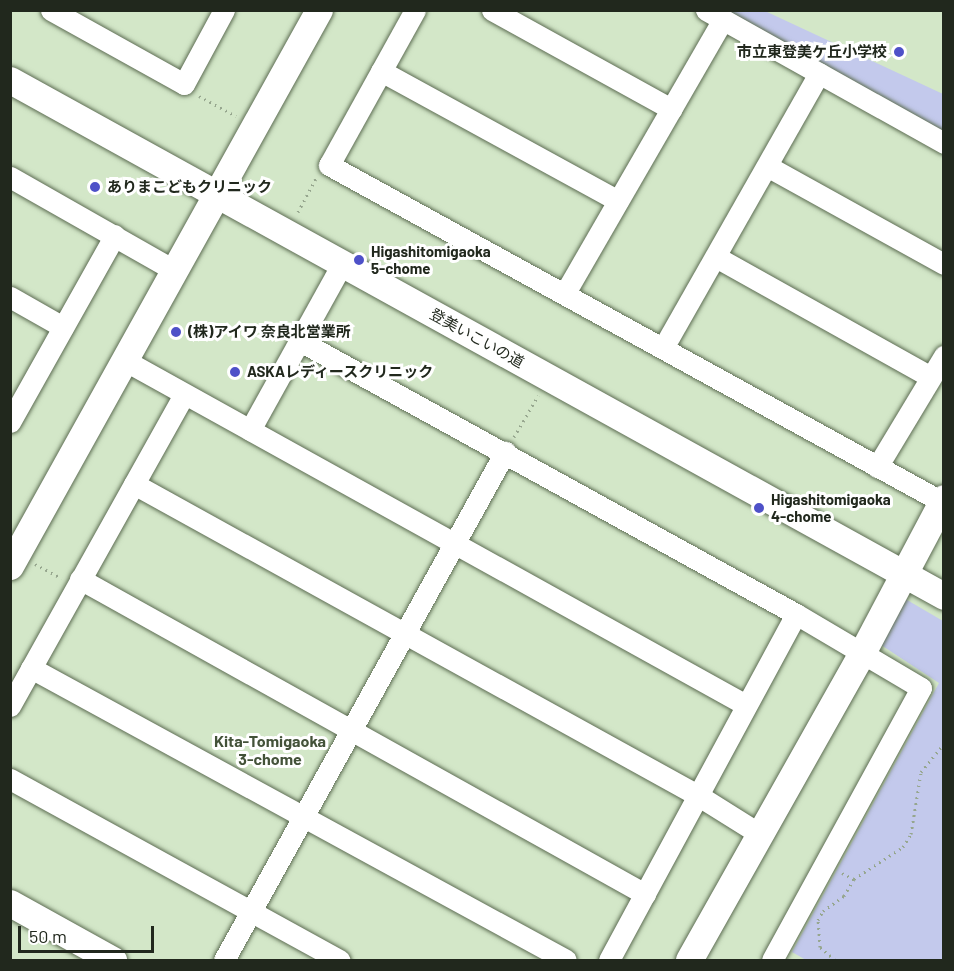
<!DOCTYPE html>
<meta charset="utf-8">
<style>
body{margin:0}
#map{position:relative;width:954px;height:971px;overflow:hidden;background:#d3e7c8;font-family:Barlow,"Noto Sans JP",sans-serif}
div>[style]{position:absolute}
.green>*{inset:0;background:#c3c9ec}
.path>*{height:3px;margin-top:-1.5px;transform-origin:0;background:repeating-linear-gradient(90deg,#96a68e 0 1.5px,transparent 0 6px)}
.roads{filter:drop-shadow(0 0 2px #5d6d53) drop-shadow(0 0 2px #5d6d53)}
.minor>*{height:21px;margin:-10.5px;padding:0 10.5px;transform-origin:10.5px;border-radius:10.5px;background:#fff}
.tertiary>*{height:27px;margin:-13.5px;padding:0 13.5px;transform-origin:13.5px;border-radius:13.5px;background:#fff}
.dots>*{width:16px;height:16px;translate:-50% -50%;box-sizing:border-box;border:3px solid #fff;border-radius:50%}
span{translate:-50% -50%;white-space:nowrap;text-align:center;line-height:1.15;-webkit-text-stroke:6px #fff;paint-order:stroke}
.poi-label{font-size:15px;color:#21281d;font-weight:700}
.right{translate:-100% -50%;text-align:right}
.left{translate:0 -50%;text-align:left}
.street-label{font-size:15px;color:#21281d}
.neighbourhood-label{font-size:16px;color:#435239;font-weight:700}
.frame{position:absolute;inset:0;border:12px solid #21281d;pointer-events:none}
.scale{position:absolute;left:18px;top:926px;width:136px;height:27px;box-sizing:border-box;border:3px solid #21281d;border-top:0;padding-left:8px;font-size:18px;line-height:21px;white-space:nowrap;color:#21281d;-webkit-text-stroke:4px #fff;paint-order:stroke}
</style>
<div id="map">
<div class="green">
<div style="clip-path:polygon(717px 11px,765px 11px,943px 94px,943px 136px)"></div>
<div style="clip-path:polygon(902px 597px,943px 621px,943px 960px,806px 960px,792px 952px,939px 683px,878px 643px)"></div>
</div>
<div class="path">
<div style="left:199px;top:96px;width:42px;rotate:28.4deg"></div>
<div style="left:298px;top:212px;width:40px;rotate:-62deg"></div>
<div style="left:514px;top:437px;width:48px;rotate:-59.7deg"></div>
<div style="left:35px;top:564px;width:30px;rotate:28deg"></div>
<div style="left:842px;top:873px;width:13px;rotate:27deg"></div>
<div style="left:835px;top:960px;width:20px;rotate:-139deg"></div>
<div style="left:820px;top:947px;width:27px;rotate:-94deg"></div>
<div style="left:818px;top:920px;width:10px;rotate:-61deg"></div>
<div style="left:823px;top:911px;width:26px;rotate:-36deg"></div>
<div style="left:844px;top:896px;width:20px;rotate:-60deg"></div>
<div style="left:854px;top:879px;width:59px;rotate:-33.1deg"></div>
<div style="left:903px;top:847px;width:15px;rotate:-58deg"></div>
<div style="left:911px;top:834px;width:63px;rotate:-80.8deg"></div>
<div style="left:921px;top:772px;width:36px;rotate:-51deg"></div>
</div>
<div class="roads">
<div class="minor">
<div style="left:51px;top:10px;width:152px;rotate:29.1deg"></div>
<div style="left:184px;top:84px;width:84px;rotate:-61.6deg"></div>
<div style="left:415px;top:10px;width:177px;rotate:119deg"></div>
<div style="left:329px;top:165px;width:702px;rotate:28.79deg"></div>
<div style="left:492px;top:10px;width:205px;rotate:28.9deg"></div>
<div style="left:706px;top:10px;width:273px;rotate:29.2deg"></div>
<div style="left:381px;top:71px;width:270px;rotate:28.7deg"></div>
<div style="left:767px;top:166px;width:202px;rotate:29deg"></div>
<div style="left:10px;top:177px;width:189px;rotate:29.6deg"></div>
<div style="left:716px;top:257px;width:244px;rotate:29.2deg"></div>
<div style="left:565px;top:293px;width:316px;rotate:-60deg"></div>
<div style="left:10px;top:297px;width:61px;rotate:29.5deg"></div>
<div style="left:300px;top:341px;width:566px;rotate:28.83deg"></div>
<div style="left:796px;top:614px;width:145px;rotate:30.6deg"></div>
<div style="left:921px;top:688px;width:310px;rotate:118.7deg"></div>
<div style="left:663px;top:348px;width:316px;rotate:-60.4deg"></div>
<div style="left:124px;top:360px;width:711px;rotate:29.02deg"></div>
<div style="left:10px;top:422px;width:214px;rotate:-60.7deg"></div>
<div style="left:250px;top:430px;width:190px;rotate:-61deg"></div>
<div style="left:877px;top:467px;width:130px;rotate:-58.9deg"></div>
<div style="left:134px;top:484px;width:645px;rotate:28.91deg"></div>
<div style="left:699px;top:796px;width:70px;rotate:32.1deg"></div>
<div style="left:80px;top:579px;width:647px;rotate:29.14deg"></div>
<div style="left:31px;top:668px;width:609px;rotate:28.63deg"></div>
<div style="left:10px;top:706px;width:356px;rotate:-60.8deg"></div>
<div style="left:10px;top:779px;width:376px;rotate:28.8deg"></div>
<div style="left:224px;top:960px;width:581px;rotate:-61.05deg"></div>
<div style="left:609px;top:960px;width:393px;rotate:-61.6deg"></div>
</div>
<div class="tertiary">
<div style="left:10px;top:80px;width:1067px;rotate:28.92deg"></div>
<div style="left:10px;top:566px;width:636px;rotate:-60.94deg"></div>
<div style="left:10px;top:903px;width:118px;rotate:29deg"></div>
<div style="left:689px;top:960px;width:355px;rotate:-60.6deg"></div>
<div style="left:863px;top:651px;width:173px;rotate:-62.1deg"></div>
</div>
</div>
<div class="dots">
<div style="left:899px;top:52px;background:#4e51c8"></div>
<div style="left:95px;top:187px;background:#4e51c8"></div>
<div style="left:359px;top:260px;background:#4e51c8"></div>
<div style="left:176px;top:332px;background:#4e51c8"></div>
<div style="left:235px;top:372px;background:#4e51c8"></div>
<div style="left:759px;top:508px;background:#4e51c8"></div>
</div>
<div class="poi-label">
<span class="right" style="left:887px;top:52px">市立東登美ケ丘小学校</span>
<span class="left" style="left:107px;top:187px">ありまこどもクリニック</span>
<span class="left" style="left:371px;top:260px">Higashitomigaoka<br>5-chome</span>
<span class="left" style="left:188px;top:332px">(株)アイワ 奈良北営業所</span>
<span class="left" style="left:247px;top:372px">ASKAレディースクリニック</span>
<span class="left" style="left:771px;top:508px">Higashitomigaoka<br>4-chome</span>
</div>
<div class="street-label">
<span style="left:477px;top:338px;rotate:29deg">登美いこいの道</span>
</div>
<div class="neighbourhood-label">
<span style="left:270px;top:750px">Kita-Tomigaoka<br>3-chome</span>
</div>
<div class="frame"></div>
<div class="scale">50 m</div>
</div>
